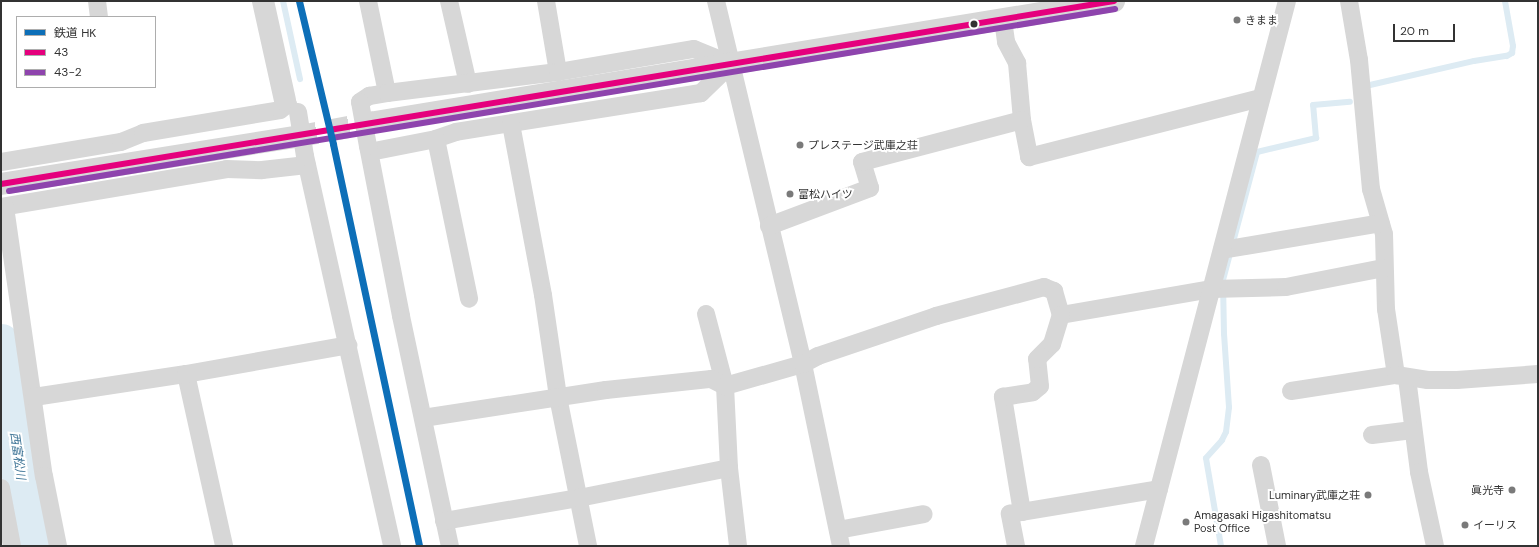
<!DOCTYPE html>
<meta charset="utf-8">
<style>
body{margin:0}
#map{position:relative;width:1539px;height:547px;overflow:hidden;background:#fff;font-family:"DM Sans","Noto Sans JP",sans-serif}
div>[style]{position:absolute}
.stream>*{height:6px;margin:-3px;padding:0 3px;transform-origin:3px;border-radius:3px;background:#ddebf3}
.river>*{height:37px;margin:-18.5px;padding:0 18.5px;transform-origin:18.5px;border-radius:18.5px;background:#ddebf3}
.tertiary-tunnel>*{height:22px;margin-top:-11px;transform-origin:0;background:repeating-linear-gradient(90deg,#d6d6d6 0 22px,transparent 0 33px)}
.minor>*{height:18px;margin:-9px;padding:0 9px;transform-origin:9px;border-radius:9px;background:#d7d7d7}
.tertiary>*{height:22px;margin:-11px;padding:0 11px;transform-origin:11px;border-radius:11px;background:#d7d7d7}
.minor-bridge>*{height:18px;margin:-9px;padding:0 9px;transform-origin:9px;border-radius:9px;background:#d7d7d7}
.bus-1>*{height:6px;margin:-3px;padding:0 3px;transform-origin:3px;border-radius:3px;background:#e5007d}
.bus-2>*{height:6px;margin:-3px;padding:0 3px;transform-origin:3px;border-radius:3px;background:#8e44ad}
.rail-1>*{height:7px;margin:-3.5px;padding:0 3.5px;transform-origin:3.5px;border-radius:3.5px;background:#0d6fb8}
.dots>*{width:11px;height:11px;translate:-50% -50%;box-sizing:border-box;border:2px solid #fff;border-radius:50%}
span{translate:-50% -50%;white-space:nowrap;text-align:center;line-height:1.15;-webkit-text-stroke:4px #fff;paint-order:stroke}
.poi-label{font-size:11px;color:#333}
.left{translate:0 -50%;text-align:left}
.right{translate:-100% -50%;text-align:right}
.water-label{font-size:12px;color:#3f7597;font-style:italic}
.frame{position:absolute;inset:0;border:2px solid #333;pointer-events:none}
.legend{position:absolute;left:16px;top:16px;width:140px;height:72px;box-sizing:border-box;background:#fff;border:1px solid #adadad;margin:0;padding:5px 7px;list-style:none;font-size:12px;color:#333}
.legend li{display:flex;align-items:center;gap:8px;height:20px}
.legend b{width:20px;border:1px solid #adadad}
.scale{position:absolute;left:1393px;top:24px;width:62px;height:18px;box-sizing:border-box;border:2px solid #333;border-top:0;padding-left:5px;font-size:12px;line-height:14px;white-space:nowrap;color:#333;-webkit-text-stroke:3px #fff;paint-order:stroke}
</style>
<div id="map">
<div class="stream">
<div style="left:283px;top:1px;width:80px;rotate:77.7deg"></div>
<div style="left:1370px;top:85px;width:107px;rotate:-13deg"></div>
<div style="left:1474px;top:61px;width:33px;rotate:-9deg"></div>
<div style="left:1507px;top:56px;width:6px;rotate:-31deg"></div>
<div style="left:1512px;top:53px;width:7px;rotate:-82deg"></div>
<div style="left:1513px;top:46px;width:46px;rotate:-100.1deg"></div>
<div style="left:1221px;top:546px;width:89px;rotate:-99.7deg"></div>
<div style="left:1206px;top:458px;width:24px;rotate:-48deg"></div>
<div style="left:1222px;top:440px;width:9px;rotate:-63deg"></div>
<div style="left:1226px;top:432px;width:25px;rotate:-83deg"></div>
<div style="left:1229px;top:407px;width:73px;rotate:-93.9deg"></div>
<div style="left:1224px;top:334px;width:54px;rotate:-91.1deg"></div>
<div style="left:1223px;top:280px;width:132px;rotate:-75.1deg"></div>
<div style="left:1257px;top:152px;width:61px;rotate:-13.3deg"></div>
<div style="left:1316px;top:138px;width:33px;rotate:-95deg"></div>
<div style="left:1313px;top:105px;width:37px;rotate:-5deg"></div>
</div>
<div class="river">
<div style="left:1px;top:342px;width:142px;rotate:81.9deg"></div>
<div style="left:21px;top:483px;width:64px;rotate:79.2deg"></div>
</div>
<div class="tertiary-tunnel">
<div style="left:295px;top:137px;width:81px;rotate:-10.6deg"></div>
</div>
<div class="minor">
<div style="left:97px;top:1px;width:16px;rotate:83deg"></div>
<div style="left:368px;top:1px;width:94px;rotate:78.3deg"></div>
<div style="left:449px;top:1px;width:85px;rotate:77.1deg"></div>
<div style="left:546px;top:1px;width:72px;rotate:80.4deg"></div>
<div style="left:716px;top:1px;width:373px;rotate:76.5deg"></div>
<div style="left:803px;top:364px;width:186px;rotate:78.2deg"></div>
<div style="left:1349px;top:1px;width:60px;rotate:80.4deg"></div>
<div style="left:1359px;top:60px;width:130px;rotate:84.7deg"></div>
<div style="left:1371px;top:189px;width:47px;rotate:73.9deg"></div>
<div style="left:1384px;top:234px;width:75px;rotate:88.5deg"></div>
<div style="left:1386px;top:309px;width:67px;rotate:81.4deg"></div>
<div style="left:1003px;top:20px;width:22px;rotate:82deg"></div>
<div style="left:1006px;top:42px;width:24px;rotate:62deg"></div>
<div style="left:1017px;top:63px;width:57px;rotate:85deg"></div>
<div style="left:1022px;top:120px;width:38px;rotate:79deg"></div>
<div style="left:1029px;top:157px;width:239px;rotate:-14.3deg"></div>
<div style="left:360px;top:102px;width:11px;rotate:-34deg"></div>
<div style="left:369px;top:96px;width:18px;rotate:-9deg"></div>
<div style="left:387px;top:93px;width:172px;rotate:-7deg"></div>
<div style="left:558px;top:72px;width:138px;rotate:-9.6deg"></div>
<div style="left:694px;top:49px;width:40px;rotate:22deg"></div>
<div style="left:731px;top:64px;width:42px;rotate:136deg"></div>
<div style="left:701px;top:93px;width:248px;rotate:171deg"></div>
<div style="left:456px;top:132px;width:21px;rotate:161deg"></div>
<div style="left:436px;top:139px;width:67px;rotate:168.9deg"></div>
<div style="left:511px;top:124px;width:174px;rotate:79.4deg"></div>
<div style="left:543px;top:295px;width:103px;rotate:81.6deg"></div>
<div style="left:558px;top:397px;width:152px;rotate:78.6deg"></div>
<div style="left:436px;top:139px;width:163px;rotate:78.3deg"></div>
<div style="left:368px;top:146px;width:173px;rotate:79deg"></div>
<div style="left:401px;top:316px;width:235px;rotate:78deg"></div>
<div style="left:305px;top:156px;width:400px;rotate:77.4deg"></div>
<div style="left:1px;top:162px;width:122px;rotate:-9.5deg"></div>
<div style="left:121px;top:142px;width:24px;rotate:-22deg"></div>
<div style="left:143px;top:133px;width:139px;rotate:-9.5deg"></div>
<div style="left:280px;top:110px;width:10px;rotate:-37deg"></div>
<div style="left:1px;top:207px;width:229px;rotate:-9.5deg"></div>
<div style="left:227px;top:169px;width:35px;rotate:2deg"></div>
<div style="left:262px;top:170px;width:45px;rotate:-6.3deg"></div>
<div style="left:5px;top:207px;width:272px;rotate:81.8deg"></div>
<div style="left:44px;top:476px;width:71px;rotate:78.7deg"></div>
<div style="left:769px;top:226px;width:108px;rotate:-20.6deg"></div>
<div style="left:870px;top:188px;width:27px;rotate:-107deg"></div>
<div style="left:862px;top:162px;width:165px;rotate:-14.7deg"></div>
<div style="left:1222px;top:250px;width:161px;rotate:-9.6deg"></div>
<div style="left:706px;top:314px;width:74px;rotate:75.2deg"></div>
<div style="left:725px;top:386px;width:82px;rotate:87.2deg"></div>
<div style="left:729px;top:468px;width:79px;rotate:83.4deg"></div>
<div style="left:186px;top:374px;width:176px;rotate:77.5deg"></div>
<div style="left:1407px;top:378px;width:95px;rotate:82.7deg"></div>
<div style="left:1419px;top:472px;width:76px;rotate:77.8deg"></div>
<div style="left:1291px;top:391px;width:106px;rotate:-8.7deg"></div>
<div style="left:1396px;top:375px;width:32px;rotate:9deg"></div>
<div style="left:1428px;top:380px;width:29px"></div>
<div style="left:1457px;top:380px;width:81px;rotate:-4.2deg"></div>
<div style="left:34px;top:397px;width:154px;rotate:-8.6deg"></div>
<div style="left:186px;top:374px;width:165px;rotate:-10.1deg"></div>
<div style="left:423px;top:418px;width:185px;rotate:-8.7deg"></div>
<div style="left:606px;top:390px;width:106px;rotate:-6deg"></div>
<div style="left:711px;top:379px;width:16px;rotate:27deg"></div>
<div style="left:725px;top:386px;width:81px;rotate:-15.8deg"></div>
<div style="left:803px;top:364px;width:17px;rotate:-28deg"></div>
<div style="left:818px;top:356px;width:125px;rotate:-18.7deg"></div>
<div style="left:936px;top:316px;width:112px;rotate:-15deg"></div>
<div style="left:1044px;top:287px;width:11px;rotate:22deg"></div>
<div style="left:1054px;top:291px;width:25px;rotate:74deg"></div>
<div style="left:1061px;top:315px;width:152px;rotate:-9.8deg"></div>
<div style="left:1211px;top:289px;width:75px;rotate:-1.5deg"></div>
<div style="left:1286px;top:287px;width:100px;rotate:-11deg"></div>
<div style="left:1372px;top:435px;width:41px;rotate:-7deg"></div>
<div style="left:1261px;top:465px;width:83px;rotate:78.8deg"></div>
<div style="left:1px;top:488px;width:59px;rotate:79.3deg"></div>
<div style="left:1022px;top:512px;width:117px;rotate:-99.4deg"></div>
<div style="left:1003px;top:397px;width:30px;rotate:-9deg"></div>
<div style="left:1033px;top:392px;width:9px;rotate:-41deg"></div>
<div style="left:1040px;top:386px;width:27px;rotate:-96deg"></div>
<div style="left:1037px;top:359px;width:21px;rotate:-45deg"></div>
<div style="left:1052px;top:344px;width:30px;rotate:-73deg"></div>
<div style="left:444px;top:521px;width:137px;rotate:-9.7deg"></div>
<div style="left:579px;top:498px;width:153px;rotate:-11.3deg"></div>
<div style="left:838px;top:530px;width:87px;rotate:-10.5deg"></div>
<div style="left:1016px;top:546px;width:33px;rotate:-101deg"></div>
<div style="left:1010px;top:514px;width:151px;rotate:-9.5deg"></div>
<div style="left:1144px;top:546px;width:563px;rotate:-75.3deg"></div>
</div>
<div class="tertiary">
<div style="left:263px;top:1px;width:101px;rotate:77.5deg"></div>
<div style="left:375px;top:122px;width:749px;rotate:-9.3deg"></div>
<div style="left:1px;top:184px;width:298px;rotate:-9.1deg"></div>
</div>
<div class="minor-bridge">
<div style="left:360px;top:102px;width:45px;rotate:79.7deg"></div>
<div style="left:298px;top:112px;width:45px;rotate:81deg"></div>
</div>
<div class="bus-1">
<div style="left:1px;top:184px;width:1128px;rotate:-9.34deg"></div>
</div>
<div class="bus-2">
<div style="left:9px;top:191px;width:1121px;rotate:-9.34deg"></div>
</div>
<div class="rail-1">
<div style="left:299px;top:1px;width:147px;rotate:76.6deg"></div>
<div style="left:333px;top:144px;width:411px;rotate:77.9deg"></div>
</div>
<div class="dots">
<div style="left:1237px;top:20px;background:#7a7a7a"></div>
<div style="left:974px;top:24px;background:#333"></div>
<div style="left:800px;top:145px;background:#7a7a7a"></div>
<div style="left:790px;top:194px;background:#7a7a7a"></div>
<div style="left:1512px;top:490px;background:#7a7a7a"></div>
<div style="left:1368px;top:495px;background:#7a7a7a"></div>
<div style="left:1186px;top:522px;background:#7a7a7a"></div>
<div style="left:1465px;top:525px;background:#7a7a7a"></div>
</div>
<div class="poi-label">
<span class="left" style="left:1245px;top:20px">きまま</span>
<span class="left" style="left:808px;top:145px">プレステージ武庫之荘</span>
<span class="left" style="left:798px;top:194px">富松ハイツ</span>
<span class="right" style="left:1504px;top:490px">眞光寺</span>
<span class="right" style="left:1360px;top:495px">Luminary武庫之荘</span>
<span class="left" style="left:1194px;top:522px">Amagasaki Higashitomatsu<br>Post Office</span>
<span class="left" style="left:1473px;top:525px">イーリス</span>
</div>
<div class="water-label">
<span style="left:17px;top:456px;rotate:82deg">西富松川</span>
</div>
<div class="frame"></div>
<ul class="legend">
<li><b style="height:5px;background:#0d6fb8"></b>鉄道 HK</li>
<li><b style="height:5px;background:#e5007d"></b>43</li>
<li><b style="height:5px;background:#8e44ad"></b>43-2</li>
</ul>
<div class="scale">20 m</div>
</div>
